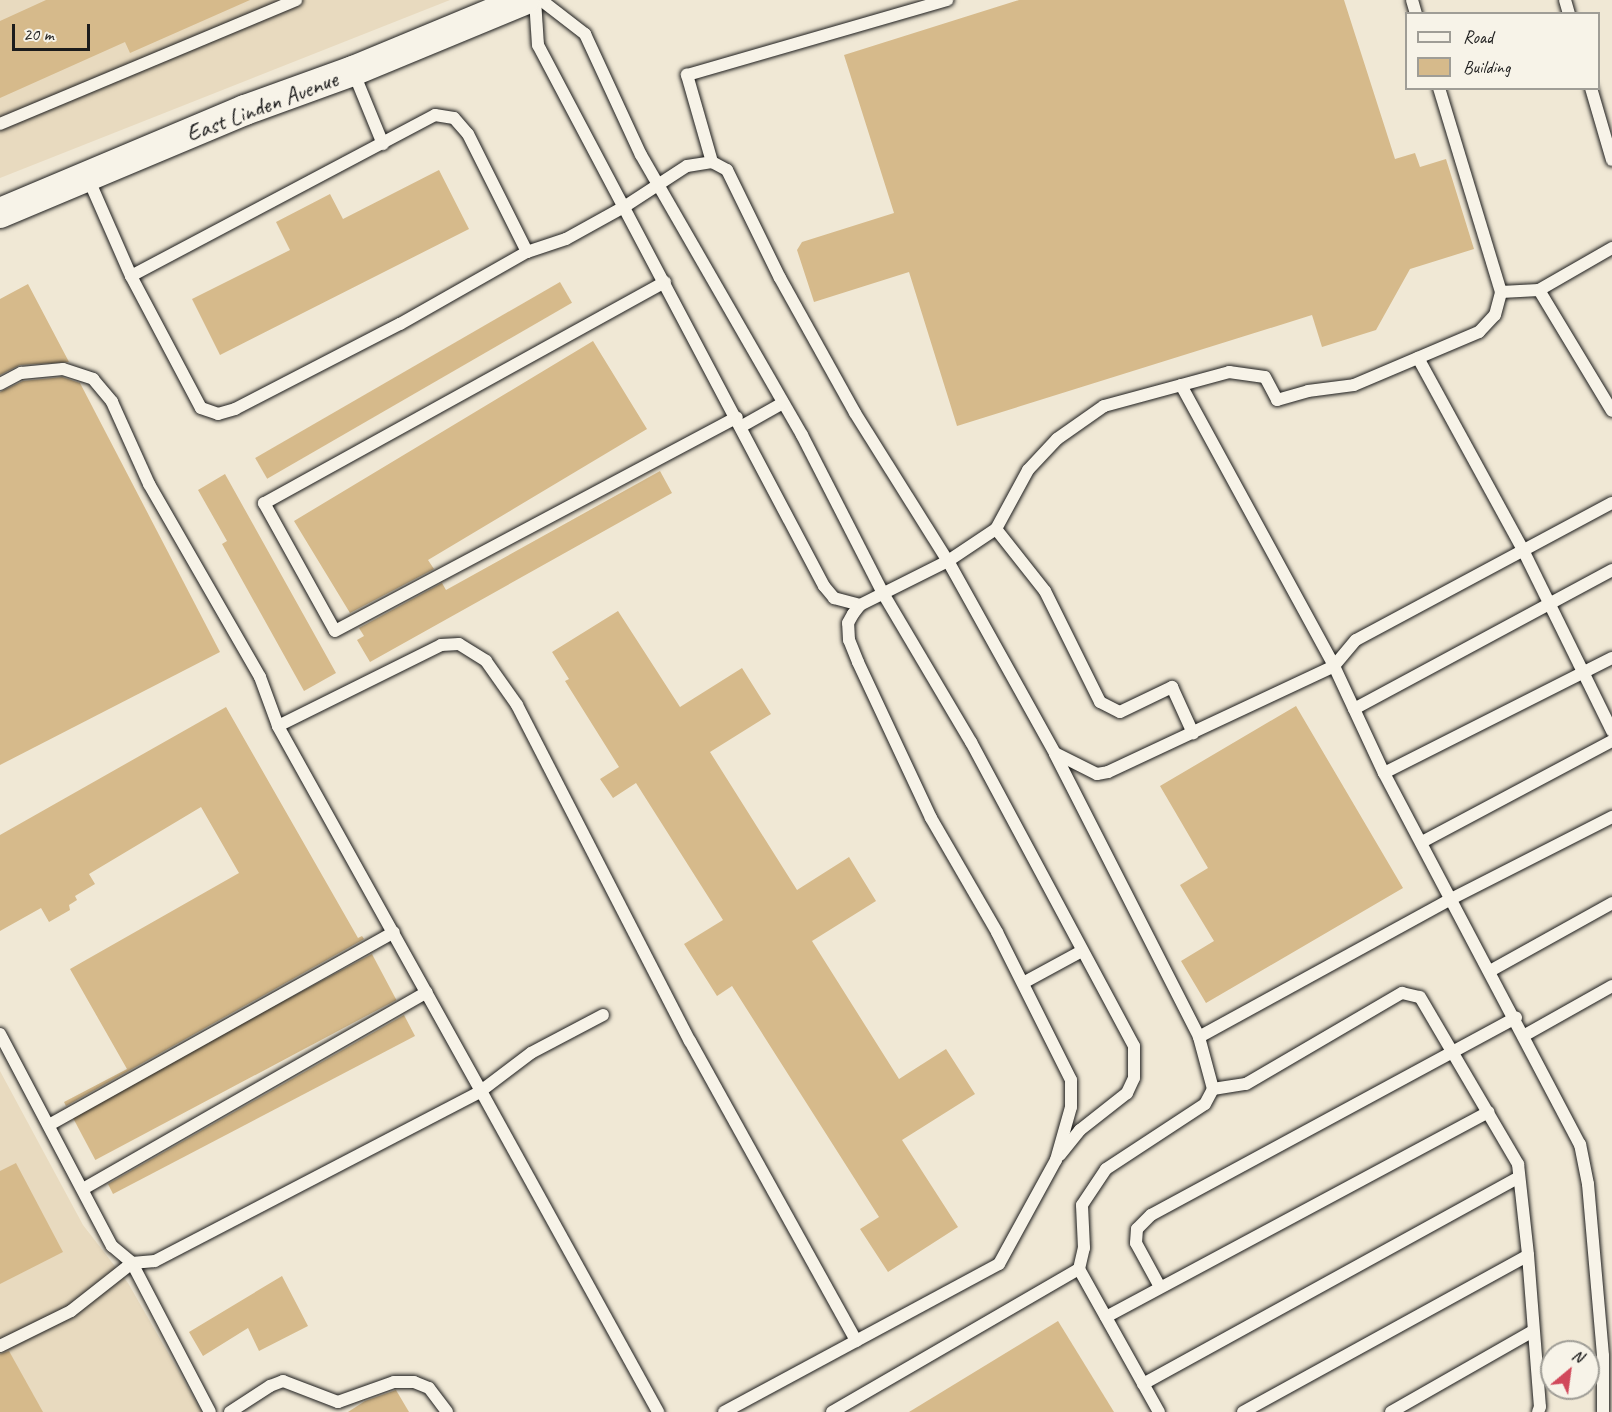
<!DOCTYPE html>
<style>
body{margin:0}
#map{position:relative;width:1612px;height:1412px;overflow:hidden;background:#f0e8d5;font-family:Caveat,sans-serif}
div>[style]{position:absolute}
.built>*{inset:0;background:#e8dabf}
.building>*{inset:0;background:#d6ba8b;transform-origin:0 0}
.roads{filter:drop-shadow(0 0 2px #1c1c1c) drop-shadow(0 0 2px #1c1c1c)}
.service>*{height:12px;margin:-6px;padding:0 6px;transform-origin:6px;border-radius:6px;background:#f7f3e8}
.tertiary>*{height:30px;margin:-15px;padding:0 15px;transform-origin:15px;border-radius:15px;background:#f7f3e8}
span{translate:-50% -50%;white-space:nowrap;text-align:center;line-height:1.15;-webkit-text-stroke:4.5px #f7f3e8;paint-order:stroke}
.street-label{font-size:24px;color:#1c1c1c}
.legend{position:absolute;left:1405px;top:12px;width:195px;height:78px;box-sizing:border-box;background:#f7f3e8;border:2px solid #9f9d96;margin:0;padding:8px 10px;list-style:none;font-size:18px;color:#1c1c1c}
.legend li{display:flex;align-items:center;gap:12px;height:30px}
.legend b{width:30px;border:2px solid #9f9d96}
.north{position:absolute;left:1540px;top:1340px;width:60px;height:60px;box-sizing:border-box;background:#f7f3e8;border:2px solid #9f9d96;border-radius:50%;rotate:29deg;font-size:16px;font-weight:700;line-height:24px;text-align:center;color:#1c1c1c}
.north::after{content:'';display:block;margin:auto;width:21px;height:27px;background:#d1495b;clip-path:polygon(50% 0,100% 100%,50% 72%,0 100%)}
.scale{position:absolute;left:12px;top:24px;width:78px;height:27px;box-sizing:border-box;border:3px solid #1c1c1c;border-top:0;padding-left:8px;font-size:18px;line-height:21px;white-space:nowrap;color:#1c1c1c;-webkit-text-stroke:4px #f7f3e8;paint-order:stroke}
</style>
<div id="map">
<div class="built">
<div style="clip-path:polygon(0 0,450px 0,0 178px)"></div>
<div style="clip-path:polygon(0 1071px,83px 1225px,128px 1283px,202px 1412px,0 1412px)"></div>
</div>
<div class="building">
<div style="clip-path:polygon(46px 0,250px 0,130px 53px,125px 42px,0 98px,0 21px)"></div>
<div style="clip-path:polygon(1019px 0,1344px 0,1395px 159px,1415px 153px,1420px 167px,1446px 159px,1474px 249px,1410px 269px,1376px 330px,1322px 347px,1312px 315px,957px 426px,909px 272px,814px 302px,797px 250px,802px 242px,894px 213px,844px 55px)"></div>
<div style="clip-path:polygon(439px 170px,469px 229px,220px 355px,192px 299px,290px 250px,276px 222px,330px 194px,343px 219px)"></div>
<div style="left:560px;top:282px;width:24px;height:352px;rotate:60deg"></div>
<div style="clip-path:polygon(28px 284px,69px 362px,20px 365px,0 375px,0 299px)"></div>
<div style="clip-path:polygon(593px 341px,647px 429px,428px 560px,434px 569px,350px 613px,294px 521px)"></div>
<div style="clip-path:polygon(62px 377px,80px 383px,220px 652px,0 765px,0 392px,23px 381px)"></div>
<div style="clip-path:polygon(660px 471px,672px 493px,370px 662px,357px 640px,364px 636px,359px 628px,442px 583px,446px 590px)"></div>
<div style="clip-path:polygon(225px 474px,336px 673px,304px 691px,222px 544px,227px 541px,198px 490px)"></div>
<div style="clip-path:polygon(618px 611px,680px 707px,742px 668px,771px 714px,710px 752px,797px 890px,849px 857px,876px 901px,812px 941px,899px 1079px,946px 1049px,975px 1094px,902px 1140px,958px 1227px,888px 1272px,860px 1229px,879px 1217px,732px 986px,717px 996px,684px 944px,723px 920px,636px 783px,613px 798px,600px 779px,619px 767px,565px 681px,569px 679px,552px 652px)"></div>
<div style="clip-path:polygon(1296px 706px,1403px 888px,1206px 1003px,1181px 961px,1214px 941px,1180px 885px,1208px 868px,1160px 786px)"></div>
<div style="clip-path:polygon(226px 707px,358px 938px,362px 936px,364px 939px,66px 1106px,64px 1102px,127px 1069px,70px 969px,239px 873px,201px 807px,89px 874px,95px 884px,75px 896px,77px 900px,69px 905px,70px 910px,49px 922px,41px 908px,0 931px,0 835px)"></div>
<div style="left:372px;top:954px;width:52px;height:341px;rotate:62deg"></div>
<div style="clip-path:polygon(404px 1015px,415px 1036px,113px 1194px,108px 1184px)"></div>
<div style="clip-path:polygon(16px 1163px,63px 1252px,0 1284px,0 1171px)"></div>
<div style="clip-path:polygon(282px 1276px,308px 1326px,259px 1351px,248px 1328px,203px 1356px,189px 1332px)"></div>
<div style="clip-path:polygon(1058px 1321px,1114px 1412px,909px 1412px)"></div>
<div style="clip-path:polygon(9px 1351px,43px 1412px,0 1412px,0 1354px)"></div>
<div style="clip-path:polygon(396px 1390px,409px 1412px,348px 1412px,365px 1401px)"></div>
</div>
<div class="roads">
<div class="service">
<div style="left:535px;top:0;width:45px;rotate:86.2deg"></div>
<div style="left:538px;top:45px;width:612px;rotate:62.14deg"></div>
<div style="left:824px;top:586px;width:16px;rotate:50deg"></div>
<div style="left:834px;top:598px;width:27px;rotate:15deg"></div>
<div style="left:541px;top:0;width:56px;rotate:37.7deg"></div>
<div style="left:585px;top:34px;width:133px;rotate:65.2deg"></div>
<div style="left:641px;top:155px;width:323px;rotate:60.1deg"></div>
<div style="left:802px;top:435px;width:180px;rotate:62.9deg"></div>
<div style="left:884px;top:595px;width:171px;rotate:59.4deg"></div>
<div style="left:971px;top:742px;width:345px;rotate:61.8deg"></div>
<div style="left:1134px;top:1046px;width:32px;rotate:90deg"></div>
<div style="left:1134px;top:1078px;width:17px;rotate:115deg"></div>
<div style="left:1127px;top:1093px;width:60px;rotate:141.8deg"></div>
<div style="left:1080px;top:1130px;width:32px;rotate:129deg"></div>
<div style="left:1412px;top:0;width:15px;rotate:74deg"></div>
<div style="left:1565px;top:0;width:15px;rotate:74deg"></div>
<div style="left:353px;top:71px;width:79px;rotate:67.7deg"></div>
<div style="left:1591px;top:88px;width:75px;rotate:73.7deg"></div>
<div style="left:0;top:124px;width:321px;rotate:-22.7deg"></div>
<div style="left:712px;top:162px;width:91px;rotate:-106deg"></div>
<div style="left:687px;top:75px;width:271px;rotate:-16.1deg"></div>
<div style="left:88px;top:178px;width:107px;rotate:66.3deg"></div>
<div style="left:131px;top:276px;width:149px;rotate:62.1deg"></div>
<div style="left:201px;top:408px;width:18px;rotate:19deg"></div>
<div style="left:218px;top:414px;width:18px;rotate:-16deg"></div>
<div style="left:235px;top:409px;width:186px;rotate:-27.3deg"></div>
<div style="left:400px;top:324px;width:146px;rotate:-29.6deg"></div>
<div style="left:527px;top:252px;width:41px;rotate:-18.4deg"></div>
<div style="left:566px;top:239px;width:66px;rotate:-28.9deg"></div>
<div style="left:624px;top:207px;width:75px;rotate:-33.1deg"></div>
<div style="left:687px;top:166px;width:25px;rotate:-9deg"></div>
<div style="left:712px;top:162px;width:17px;rotate:28deg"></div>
<div style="left:727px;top:170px;width:120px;rotate:63.9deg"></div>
<div style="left:780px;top:278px;width:154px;rotate:60.9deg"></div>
<div style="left:855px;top:413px;width:175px;rotate:57.9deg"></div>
<div style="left:948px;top:561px;width:220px;rotate:60.9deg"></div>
<div style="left:1055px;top:753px;width:47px;rotate:26.6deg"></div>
<div style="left:1097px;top:774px;width:11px;rotate:-10deg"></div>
<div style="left:1108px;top:772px;width:250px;rotate:-25.1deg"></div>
<div style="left:1334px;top:666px;width:118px;rotate:65deg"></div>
<div style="left:1384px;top:773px;width:420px;rotate:62.2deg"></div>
<div style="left:1580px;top:1144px;width:41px;rotate:78.7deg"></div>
<div style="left:1588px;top:1184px;width:173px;rotate:85deg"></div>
<div style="left:1603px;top:1356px;width:56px;rotate:90deg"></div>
<div style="left:131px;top:276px;width:344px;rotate:-27.9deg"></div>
<div style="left:435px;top:115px;width:19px;rotate:9deg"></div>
<div style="left:454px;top:118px;width:21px;rotate:49deg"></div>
<div style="left:468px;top:134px;width:132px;rotate:63.4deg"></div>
<div style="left:665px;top:282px;width:458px;rotate:151.1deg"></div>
<div style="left:264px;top:503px;width:146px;rotate:61deg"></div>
<div style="left:335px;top:631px;width:455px;rotate:-28deg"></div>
<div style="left:1539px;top:290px;width:141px;rotate:58.9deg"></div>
<div style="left:1501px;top:292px;width:38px;rotate:-3deg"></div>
<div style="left:1539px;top:290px;width:84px;rotate:-29.9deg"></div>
<div style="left:1418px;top:358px;width:219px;rotate:61.3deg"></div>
<div style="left:1523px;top:550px;width:202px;rotate:63.8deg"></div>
<div style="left:0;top:384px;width:24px;rotate:-28deg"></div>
<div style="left:21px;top:373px;width:42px;rotate:-5.4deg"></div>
<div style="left:63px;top:369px;width:32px;rotate:18deg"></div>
<div style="left:93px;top:379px;width:30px;rotate:50deg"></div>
<div style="left:112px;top:402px;width:90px;rotate:65.7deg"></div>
<div style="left:149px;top:484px;width:223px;rotate:60.1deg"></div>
<div style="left:260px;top:677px;width:52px;rotate:69.8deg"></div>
<div style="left:1181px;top:385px;width:320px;rotate:61.4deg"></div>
<div style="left:1334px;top:666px;width:34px;rotate:-50deg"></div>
<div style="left:1356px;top:640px;width:290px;rotate:-28.2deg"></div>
<div style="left:742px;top:426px;width:47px;rotate:-29.3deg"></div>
<div style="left:996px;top:529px;width:79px;rotate:51.7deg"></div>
<div style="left:1045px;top:591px;width:124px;rotate:63.6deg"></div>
<div style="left:1100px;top:702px;width:22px;rotate:27deg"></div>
<div style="left:1120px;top:712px;width:58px;rotate:-25.7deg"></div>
<div style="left:1172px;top:687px;width:51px;rotate:65.5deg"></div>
<div style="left:1354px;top:709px;width:293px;rotate:-28.3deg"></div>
<div style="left:1055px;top:754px;width:318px;rotate:63deg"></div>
<div style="left:1199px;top:1037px;width:287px;rotate:-28.7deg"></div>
<div style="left:1451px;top:899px;width:181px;rotate:-27deg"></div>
<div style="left:1384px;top:773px;width:255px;rotate:-26.8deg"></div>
<div style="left:1422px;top:842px;width:215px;rotate:-28deg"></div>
<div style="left:1490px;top:971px;width:140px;rotate:-29.1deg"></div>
<div style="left:1023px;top:983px;width:67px;rotate:-28.5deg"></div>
<div style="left:603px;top:1015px;width:81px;rotate:152.2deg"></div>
<div style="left:531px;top:1053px;width:63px;rotate:142.8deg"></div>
<div style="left:481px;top:1091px;width:418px;rotate:-119.1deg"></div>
<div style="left:278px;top:726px;width:182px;rotate:-26.4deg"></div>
<div style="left:441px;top:645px;width:18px;rotate:-3deg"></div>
<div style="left:459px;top:644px;width:32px;rotate:32deg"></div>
<div style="left:486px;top:661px;width:54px;rotate:54.8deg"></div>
<div style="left:517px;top:705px;width:378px;rotate:62.8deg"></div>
<div style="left:690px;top:1041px;width:343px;rotate:61deg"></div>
<div style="left:0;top:1034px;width:240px;rotate:62.2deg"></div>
<div style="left:112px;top:1246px;width:26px;rotate:40deg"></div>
<div style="left:132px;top:1263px;width:23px;rotate:-5deg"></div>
<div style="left:155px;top:1261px;width:368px;rotate:-27.5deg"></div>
<div style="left:481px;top:1091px;width:367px;rotate:61.1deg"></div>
<div style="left:1525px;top:1035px;width:100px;rotate:-29.4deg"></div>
<div style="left:1213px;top:1089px;width:33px;rotate:-9deg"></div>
<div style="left:1246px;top:1084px;width:181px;rotate:-30.3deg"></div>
<div style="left:1402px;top:993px;width:18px;rotate:13deg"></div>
<div style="left:1420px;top:997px;width:194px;rotate:59.6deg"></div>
<div style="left:1518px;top:1164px;width:92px;rotate:83.7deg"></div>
<div style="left:1528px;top:1255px;width:152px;rotate:85.5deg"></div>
<div style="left:1540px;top:1407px;width:5px;rotate:112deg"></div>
<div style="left:49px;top:1125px;width:395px;rotate:-29.2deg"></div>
<div style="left:83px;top:1189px;width:396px;rotate:-29.8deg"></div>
<div style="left:1079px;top:1269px;width:164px;rotate:60.8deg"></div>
<div style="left:1160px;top:1287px;width:50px;rotate:-118.6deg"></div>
<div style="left:1136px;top:1243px;width:14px;rotate:-86deg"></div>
<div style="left:1137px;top:1229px;width:20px;rotate:-45deg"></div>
<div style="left:1151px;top:1215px;width:415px;rotate:-28.4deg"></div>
<div style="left:1106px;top:1317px;width:434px;rotate:-28.2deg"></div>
<div style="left:0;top:1346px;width:79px;rotate:-26.2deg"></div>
<div style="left:71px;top:1311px;width:78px;rotate:-38.2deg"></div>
<div style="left:132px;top:1263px;width:168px;rotate:62.4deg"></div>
<div style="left:1143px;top:1384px;width:429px;rotate:-28.8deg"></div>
<div style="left:230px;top:1412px;width:48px;rotate:-33deg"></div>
<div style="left:270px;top:1386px;width:14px;rotate:-21deg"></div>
<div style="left:283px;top:1381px;width:59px;rotate:20.9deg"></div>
<div style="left:338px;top:1402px;width:59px;rotate:-19.7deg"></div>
<div style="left:394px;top:1382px;width:20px"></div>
<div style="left:414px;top:1382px;width:16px;rotate:22deg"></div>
<div style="left:429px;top:1388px;width:30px;rotate:53deg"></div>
<div style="left:724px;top:1412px;width:312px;rotate:-28.3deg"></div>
<div style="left:999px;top:1264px;width:119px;rotate:-61.3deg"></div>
<div style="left:1056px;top:1160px;width:55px;rotate:-74.2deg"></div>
<div style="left:1071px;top:1107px;width:27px;rotate:-90deg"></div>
<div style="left:1071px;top:1080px;width:165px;rotate:-116.6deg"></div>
<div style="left:997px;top:932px;width:132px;rotate:-120.1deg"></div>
<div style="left:931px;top:818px;width:172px;rotate:-115.1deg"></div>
<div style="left:858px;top:662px;width:24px;rotate:-112deg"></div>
<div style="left:849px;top:640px;width:17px;rotate:-93deg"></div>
<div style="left:848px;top:623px;width:10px;rotate:-61deg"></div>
<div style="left:853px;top:614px;width:11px;rotate:-52deg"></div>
<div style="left:860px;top:605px;width:98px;rotate:-26.6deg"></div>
<div style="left:948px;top:561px;width:58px;rotate:-33.7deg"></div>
<div style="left:996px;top:529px;width:67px;rotate:-61.5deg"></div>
<div style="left:1028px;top:470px;width:42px;rotate:-46.9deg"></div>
<div style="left:1057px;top:439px;width:57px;rotate:-35.1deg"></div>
<div style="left:1104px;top:406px;width:130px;rotate:-15.2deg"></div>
<div style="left:1229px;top:372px;width:36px;rotate:8deg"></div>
<div style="left:1265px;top:377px;width:26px;rotate:62deg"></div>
<div style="left:1277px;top:400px;width:32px;rotate:-16deg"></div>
<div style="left:1308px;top:391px;width:46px;rotate:-7.4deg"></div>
<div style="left:1354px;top:385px;width:136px;rotate:-23deg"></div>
<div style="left:1479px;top:332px;width:23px;rotate:-47deg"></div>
<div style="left:1495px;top:315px;width:24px;rotate:-75deg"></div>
<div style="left:1501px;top:292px;width:213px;rotate:-106.9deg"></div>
<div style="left:832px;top:1412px;width:285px;rotate:-30.1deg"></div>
<div style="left:1079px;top:1269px;width:22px;rotate:-77deg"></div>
<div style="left:1084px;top:1248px;width:43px;rotate:-92.7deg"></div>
<div style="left:1082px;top:1205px;width:43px;rotate:-56.3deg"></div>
<div style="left:1106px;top:1169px;width:118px;rotate:-33.3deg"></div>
<div style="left:1205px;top:1104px;width:17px;rotate:-62deg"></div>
<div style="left:1213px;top:1089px;width:54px;rotate:-105.1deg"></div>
<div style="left:1243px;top:1412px;width:325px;rotate:-28.8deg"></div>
<div style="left:1391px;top:1412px;width:163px;rotate:-29.7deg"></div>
</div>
<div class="tertiary">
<div style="left:0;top:213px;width:266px;rotate:-22.8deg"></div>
<div style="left:245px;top:110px;width:115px;rotate:-19.9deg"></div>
<div style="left:353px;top:71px;width:185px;rotate:-22.5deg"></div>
</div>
</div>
<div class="street-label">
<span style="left:262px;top:107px;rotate:-21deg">East Linden Avenue</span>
</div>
<ul class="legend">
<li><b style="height:8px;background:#f7f3e8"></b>Road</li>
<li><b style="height:16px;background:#d6ba8b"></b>Building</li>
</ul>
<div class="north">N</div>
<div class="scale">20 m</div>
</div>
